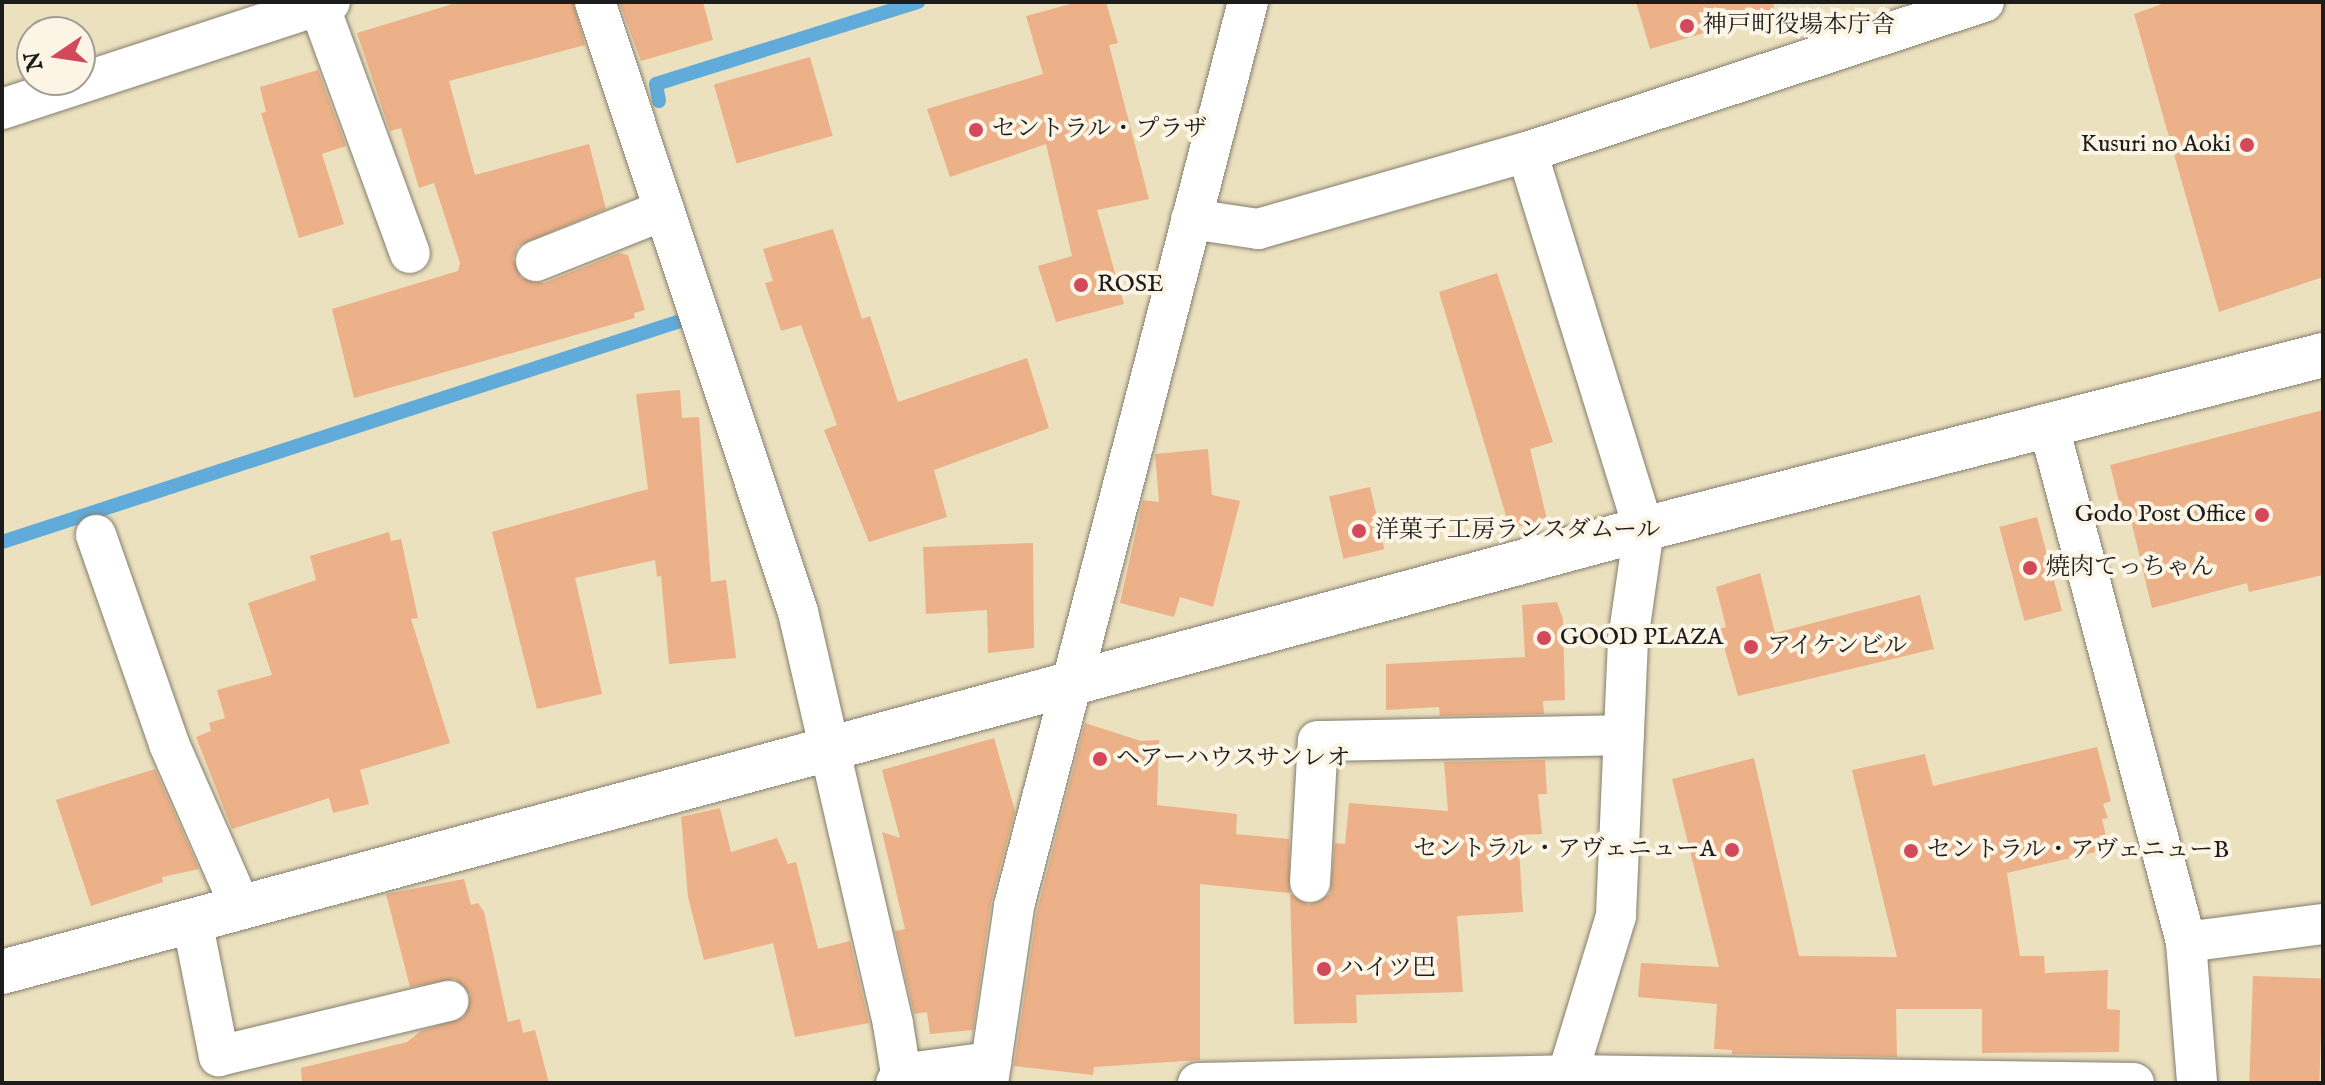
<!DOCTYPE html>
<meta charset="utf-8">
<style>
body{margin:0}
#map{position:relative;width:2325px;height:1085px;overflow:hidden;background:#ece1bf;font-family:"IM FELL English","Noto Serif JP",serif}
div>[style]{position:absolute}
.stream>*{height:14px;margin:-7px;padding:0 7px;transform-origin:7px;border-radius:7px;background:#60abd9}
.building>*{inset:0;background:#ecb188;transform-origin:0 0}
.roads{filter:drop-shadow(0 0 2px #847e6e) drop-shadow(0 0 2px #847e6e)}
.minor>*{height:40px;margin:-20px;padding:0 20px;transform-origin:20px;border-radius:20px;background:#fff}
.tertiary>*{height:44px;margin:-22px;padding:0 22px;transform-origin:22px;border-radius:22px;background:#fff}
.dots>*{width:22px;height:22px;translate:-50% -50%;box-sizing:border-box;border:4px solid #fcf5e5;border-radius:50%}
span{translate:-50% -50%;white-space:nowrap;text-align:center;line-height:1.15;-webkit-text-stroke:8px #fcf5e5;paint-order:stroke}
.poi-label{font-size:24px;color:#1c1c1c}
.left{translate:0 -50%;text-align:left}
.right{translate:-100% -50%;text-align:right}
.frame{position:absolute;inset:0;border:4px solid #1c1c1c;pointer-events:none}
.north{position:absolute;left:16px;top:16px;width:80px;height:80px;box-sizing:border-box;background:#fcf5e5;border:2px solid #a29e95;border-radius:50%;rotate:257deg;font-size:22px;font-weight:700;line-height:32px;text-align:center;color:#1c1c1c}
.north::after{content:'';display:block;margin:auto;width:28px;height:36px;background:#d1495b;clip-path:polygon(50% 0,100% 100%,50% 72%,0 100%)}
</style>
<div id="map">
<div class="stream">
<div style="left:659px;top:101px;width:17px;rotate:-100deg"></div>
<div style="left:656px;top:84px;width:275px;rotate:-17.4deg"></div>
<div style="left:2px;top:542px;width:713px;rotate:-18.05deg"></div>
</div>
<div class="building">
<div style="clip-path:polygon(459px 2px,573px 2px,585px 45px,449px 81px,475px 175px,589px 144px,606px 209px,518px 246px,513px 258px,521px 278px,544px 283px,619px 253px,628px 255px,645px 310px,634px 313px,635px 318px,354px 398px,332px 309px,458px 271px,460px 263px,434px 183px,419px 188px,401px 128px,390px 131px,357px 33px)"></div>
<div style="clip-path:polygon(619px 2px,703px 2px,713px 40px,641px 61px)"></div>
<div style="clip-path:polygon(1078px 2px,1106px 2px,1118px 43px,1109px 45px,1149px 199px,1097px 210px,1124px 304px,1056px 322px,1038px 266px,1072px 256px,1046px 144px,950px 177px,927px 109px,1043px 74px,1026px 16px)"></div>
<div style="clip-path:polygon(1636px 2px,1773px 2px,1775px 12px,1650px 49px)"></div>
<div style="clip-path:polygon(2168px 2px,2323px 2px,2323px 277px,2219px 312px,2134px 14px)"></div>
<div style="left:810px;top:57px;width:82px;height:100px;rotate:74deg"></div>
<div style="clip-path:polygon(318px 70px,346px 146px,322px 154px,344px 224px,299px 238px,261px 113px,266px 112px,260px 87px)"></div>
<div style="clip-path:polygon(833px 229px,862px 319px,870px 316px,898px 402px,1027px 358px,1049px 428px,934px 470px,947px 517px,869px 542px,824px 430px,837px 425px,801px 325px,781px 331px,765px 283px,773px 281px,763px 249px)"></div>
<div style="clip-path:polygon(1497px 273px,1553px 442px,1530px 449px,1547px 519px,1510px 529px,1439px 292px)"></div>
<div style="clip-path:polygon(680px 390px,682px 418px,699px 417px,711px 582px,726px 580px,736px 658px,669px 664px,661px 576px,657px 577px,655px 560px,575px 578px,602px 694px,537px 709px,492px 532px,648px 489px,636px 394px)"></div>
<div style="clip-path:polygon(2323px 410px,2323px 575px,2249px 592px,2247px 583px,2152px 608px,2130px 516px,2123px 518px,2110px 465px)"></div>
<div style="clip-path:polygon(1208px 449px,1212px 495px,1240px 501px,1213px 607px,1180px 597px,1174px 617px,1120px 603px,1143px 500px,1159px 502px,1155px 454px)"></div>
<div style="left:1370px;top:487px;width:64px;height:42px;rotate:77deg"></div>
<div style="left:2037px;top:517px;width:97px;height:39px;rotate:75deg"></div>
<div style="clip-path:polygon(389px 532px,391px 541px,401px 539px,418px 618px,411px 619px,450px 743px,360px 770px,369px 804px,333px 813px,329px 798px,232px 829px,196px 737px,211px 731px,209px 723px,225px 718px,217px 690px,272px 675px,248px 603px,316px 580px,310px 556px)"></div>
<div style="clip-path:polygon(1033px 543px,1034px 648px,988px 653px,987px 610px,926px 614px,923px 547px)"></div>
<div style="clip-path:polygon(1760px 573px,1775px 633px,1920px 595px,1934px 649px,1738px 696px,1719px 629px,1726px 627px,1716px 587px)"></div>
<div style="clip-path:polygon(1557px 602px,1563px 619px,1565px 700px,1543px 701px,1544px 714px,1440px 716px,1439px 707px,1386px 710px,1386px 664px,1525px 657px,1522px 605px)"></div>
<div style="clip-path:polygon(1085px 723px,1141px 741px,1159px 740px,1157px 805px,1237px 814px,1236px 834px,1289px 839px,1290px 893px,1200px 884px,1200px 1060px,1094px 1067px,1093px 1075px,1014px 1066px,1037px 911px)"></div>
<div style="clip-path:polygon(994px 738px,1015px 811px,991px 903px,973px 1030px,930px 1034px,927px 1012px,914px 1014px,895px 931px,905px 929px,882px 832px,900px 838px,882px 770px)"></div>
<div style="clip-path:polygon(2097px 747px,2111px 801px,2103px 804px,2108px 818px,2102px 819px,2109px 849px,2007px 873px,2020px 956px,2044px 956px,2045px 973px,2108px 970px,2107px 1009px,2120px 1010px,2119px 1052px,1982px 1053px,1982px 1009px,1896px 1009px,1897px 1057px,1732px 1054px,1732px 1050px,1714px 1049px,1717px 1004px,1638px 997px,1641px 963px,1719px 967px,1672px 779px,1754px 758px,1799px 956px,1897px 957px,1852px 770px,1925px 754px,1933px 786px)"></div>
<div style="clip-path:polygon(1545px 760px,1547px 794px,1538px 794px,1542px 834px,1518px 835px,1523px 912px,1457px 916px,1463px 992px,1356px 995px,1357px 1023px,1294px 1024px,1290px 894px,1309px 905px,1330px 894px,1335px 843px,1345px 844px,1349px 803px,1448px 811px,1444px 762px)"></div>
<div style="clip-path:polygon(155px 769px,199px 869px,162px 877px,163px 882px,91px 906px,56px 800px)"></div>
<div style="clip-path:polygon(720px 808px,731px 852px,777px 838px,788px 864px,796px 862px,818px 949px,850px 941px,869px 1023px,795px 1037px,773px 943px,704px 960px,688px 897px,681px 817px)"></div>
<div style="clip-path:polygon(464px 879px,471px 905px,478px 903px,484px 912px,508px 1022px,520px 1019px,523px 1033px,535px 1030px,549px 1083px,302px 1083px,301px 1068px,407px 1042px,421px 1031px,464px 1017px,470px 995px,455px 979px,410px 987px,386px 894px)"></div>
<div style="left:2253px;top:976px;width:70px;height:107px;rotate:2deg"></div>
</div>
<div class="roads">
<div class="minor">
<div style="left:595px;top:2px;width:643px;rotate:71.59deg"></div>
<div style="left:798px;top:612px;width:423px;rotate:77deg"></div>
<div style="left:893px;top:1024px;width:51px;rotate:80.9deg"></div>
<div style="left:901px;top:1074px;width:10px;rotate:119deg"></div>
<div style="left:319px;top:5px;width:264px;rotate:69.9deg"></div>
<div style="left:2px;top:109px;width:345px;rotate:-18.1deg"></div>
<div style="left:1527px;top:152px;width:395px;rotate:72.8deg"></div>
<div style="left:1644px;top:529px;width:112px;rotate:98.2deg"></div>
<div style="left:1628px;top:640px;width:276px;rotate:92.5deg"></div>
<div style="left:1616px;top:916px;width:175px;rotate:107deg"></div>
<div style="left:1191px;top:219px;width:68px;rotate:8.5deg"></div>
<div style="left:1258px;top:229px;width:280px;rotate:-16deg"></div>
<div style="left:1527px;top:152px;width:481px;rotate:-18.2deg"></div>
<div style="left:536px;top:261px;width:138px;rotate:-21.7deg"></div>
<div style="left:2049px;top:427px;width:533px;rotate:75.1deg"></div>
<div style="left:2186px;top:942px;width:141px;rotate:85.5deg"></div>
<div style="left:96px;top:535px;width:221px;rotate:70.7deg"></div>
<div style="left:169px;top:744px;width:179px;rotate:66.3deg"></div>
<div style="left:1310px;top:882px;width:141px;rotate:-86.8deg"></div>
<div style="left:1318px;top:741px;width:306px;rotate:-1.1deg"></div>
<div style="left:192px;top:920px;width:139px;rotate:78.8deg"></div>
<div style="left:219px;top:1056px;width:236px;rotate:-13.5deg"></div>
<div style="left:2186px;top:942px;width:138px;rotate:-7.5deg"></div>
<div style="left:901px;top:1074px;width:91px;rotate:-7.6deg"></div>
<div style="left:988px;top:1083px;width:179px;rotate:-81.6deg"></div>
<div style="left:1014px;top:906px;width:934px;rotate:-75.49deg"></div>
<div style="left:1198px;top:1083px;width:369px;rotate:-1.2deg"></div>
<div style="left:1567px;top:1075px;width:567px;rotate:0.81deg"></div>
</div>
<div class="tertiary">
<div style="left:2px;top:972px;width:1701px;rotate:-15.1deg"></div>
<div style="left:1644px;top:529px;width:701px;rotate:-14.37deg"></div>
</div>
</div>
<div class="dots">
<div style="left:1687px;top:26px;background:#d1495b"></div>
<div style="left:976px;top:130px;background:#d1495b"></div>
<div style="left:2247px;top:145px;background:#d1495b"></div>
<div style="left:1081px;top:285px;background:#d1495b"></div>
<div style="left:2262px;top:515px;background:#d1495b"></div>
<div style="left:1359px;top:531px;background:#d1495b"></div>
<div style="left:2030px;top:568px;background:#d1495b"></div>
<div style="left:1544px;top:638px;background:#d1495b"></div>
<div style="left:1751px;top:647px;background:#d1495b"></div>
<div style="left:1100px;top:759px;background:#d1495b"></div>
<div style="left:1732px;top:850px;background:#d1495b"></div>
<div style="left:1911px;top:851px;background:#d1495b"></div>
<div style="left:1324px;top:969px;background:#d1495b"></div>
</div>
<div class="poi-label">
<span class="left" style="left:1703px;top:26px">神戸町役場本庁舎</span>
<span class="left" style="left:992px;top:130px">セントラル・プラザ</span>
<span class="right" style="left:2231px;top:145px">Kusuri no Aoki</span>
<span class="left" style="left:1097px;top:285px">ROSE</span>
<span class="right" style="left:2246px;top:515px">Godo Post Office</span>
<span class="left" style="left:1375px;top:531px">洋菓子工房ランスダムール</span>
<span class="left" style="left:2046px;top:568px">焼肉てっちゃん</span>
<span class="left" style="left:1560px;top:638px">GOOD PLAZA</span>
<span class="left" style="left:1767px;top:647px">アイケンビル</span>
<span class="left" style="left:1116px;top:759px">ヘアーハウスサンレオ</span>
<span class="right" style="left:1716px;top:850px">セントラル・アヴェニューA</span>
<span class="left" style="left:1927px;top:851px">セントラル・アヴェニューB</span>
<span class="left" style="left:1340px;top:969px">ハイツ巴</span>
</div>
<div class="frame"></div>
<div class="north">N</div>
</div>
